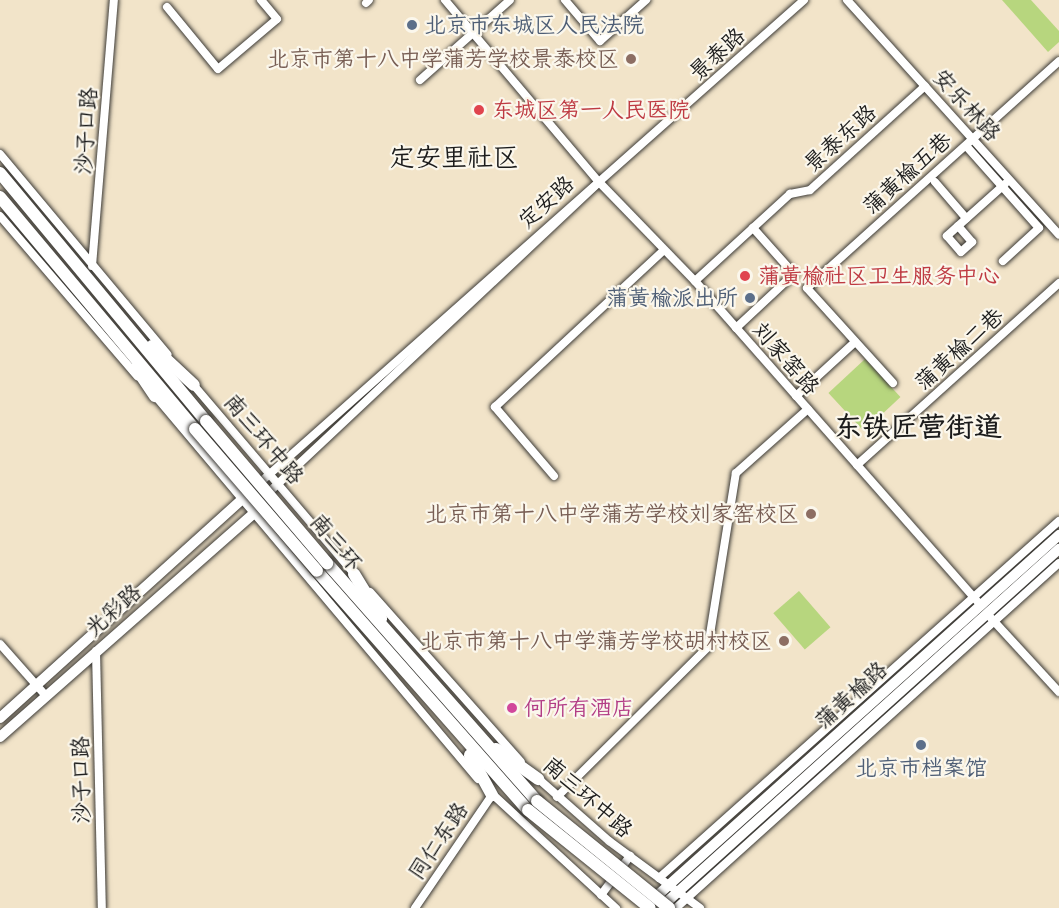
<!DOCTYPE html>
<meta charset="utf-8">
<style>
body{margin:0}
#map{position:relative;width:1059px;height:908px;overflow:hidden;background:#f2e4c9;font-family:Itim,"LXGW WenKai TC",sans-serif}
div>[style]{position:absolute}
.green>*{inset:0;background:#b7d67e;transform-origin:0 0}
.roads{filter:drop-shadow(0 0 2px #3c3a36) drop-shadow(0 0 2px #3c3a36)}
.minor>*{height:8px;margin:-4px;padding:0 4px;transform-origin:4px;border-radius:4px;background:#fff}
.major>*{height:10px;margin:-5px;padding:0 5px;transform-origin:5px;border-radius:5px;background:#fff}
.highway>*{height:12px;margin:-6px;padding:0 6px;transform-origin:6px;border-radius:6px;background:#fff}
.bridges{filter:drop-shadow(0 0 2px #3c3a36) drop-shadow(0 0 2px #3c3a36)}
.highway-bridge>*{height:12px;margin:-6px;padding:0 6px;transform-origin:6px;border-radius:6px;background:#fff}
.dots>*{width:16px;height:16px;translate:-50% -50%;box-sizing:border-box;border:3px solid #fbf7ec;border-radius:50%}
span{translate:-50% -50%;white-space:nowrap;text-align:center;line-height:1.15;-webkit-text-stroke:4.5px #fbf7ec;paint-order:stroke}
.service-label{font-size:22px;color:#4e5e75}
.left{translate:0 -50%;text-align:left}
.right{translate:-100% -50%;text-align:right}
.street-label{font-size:22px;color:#1c1c1c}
.education-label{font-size:22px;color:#785e54}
.health-label{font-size:22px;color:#be3a42}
.hotel-label{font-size:22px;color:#b23c85}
.quarter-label{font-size:26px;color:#1c1c1c}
.district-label{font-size:28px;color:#1c1c1c;font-weight:700}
</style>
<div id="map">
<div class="green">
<div style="clip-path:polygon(1002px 0,1031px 0,1059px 31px,1059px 42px,1048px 52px)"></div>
<div style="left:865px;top:359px;width:52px;height:50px;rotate:47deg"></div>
<div style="left:799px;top:591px;width:48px;height:34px;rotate:49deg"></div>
</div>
<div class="roads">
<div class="minor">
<div style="left:445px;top:0;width:238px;rotate:49.8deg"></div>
<div style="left:599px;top:182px;width:138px;rotate:45.9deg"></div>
<div style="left:695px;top:281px;width:432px;rotate:48.6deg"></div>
<div style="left:565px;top:0;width:54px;rotate:49.5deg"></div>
<div style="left:600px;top:41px;width:62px;rotate:-41.7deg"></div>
<div style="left:847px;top:0;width:316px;rotate:47.9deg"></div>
<div style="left:366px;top:3px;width:4px;rotate:-45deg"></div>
<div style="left:167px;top:7px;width:80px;rotate:50.6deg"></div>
<div style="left:218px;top:69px;width:77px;rotate:-40.3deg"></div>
<div style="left:277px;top:19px;width:25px;rotate:-130deg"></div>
<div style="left:420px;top:80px;width:120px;rotate:-41.6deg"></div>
<div style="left:968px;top:148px;width:107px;rotate:48.4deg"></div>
<div style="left:1039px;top:228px;width:49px;rotate:137.5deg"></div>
<div style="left:0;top:154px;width:261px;rotate:50.1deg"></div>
<div style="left:935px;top:182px;width:48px;rotate:49.3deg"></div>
<div style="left:0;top:216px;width:211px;rotate:49.4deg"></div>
<div style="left:958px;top:226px;width:15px;rotate:138deg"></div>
<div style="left:947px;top:236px;width:21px;rotate:49deg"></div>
<div style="left:961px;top:252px;width:15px;rotate:-42deg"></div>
<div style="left:972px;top:242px;width:21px;rotate:-131deg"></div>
<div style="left:958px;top:226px;width:63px;rotate:-41.8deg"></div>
<div style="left:92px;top:266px;width:267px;rotate:-85.3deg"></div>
<div style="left:695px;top:281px;width:129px;rotate:-42.5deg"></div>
<div style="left:790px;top:194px;width:20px;rotate:-11deg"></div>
<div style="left:810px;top:190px;width:155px;rotate:-42.1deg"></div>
<div style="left:736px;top:328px;width:79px;rotate:-43deg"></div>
<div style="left:794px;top:274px;width:62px;rotate:-131.7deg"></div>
<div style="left:191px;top:382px;width:257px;rotate:49.6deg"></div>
<div style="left:893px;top:383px;width:128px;rotate:-132.2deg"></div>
<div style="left:807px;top:288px;width:339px;rotate:-42deg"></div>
<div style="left:152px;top:392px;width:506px;rotate:49.89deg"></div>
<div style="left:796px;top:396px;width:80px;rotate:-42.5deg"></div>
<div style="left:857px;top:465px;width:272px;rotate:-42deg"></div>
<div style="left:554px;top:476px;width:91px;rotate:-130.5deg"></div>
<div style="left:495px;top:407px;width:229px;rotate:-42.9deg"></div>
<div style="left:246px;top:495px;width:746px;rotate:-41.58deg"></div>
<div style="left:266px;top:495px;width:457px;rotate:-43.2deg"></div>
<div style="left:370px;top:592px;width:227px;rotate:48.4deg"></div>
<div style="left:990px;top:617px;width:102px;rotate:47.4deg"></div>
<div style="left:0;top:644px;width:69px;rotate:48.5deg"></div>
<div style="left:96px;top:651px;width:257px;rotate:88.7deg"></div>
<div style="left:534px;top:775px;width:100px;rotate:41.3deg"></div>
<div style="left:609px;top:841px;width:113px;rotate:36.4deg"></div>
<div style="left:489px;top:791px;width:173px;rotate:42.7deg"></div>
<div style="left:557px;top:797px;width:213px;rotate:-44.8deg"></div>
<div style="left:708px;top:647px;width:176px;rotate:-80.9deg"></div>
<div style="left:736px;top:473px;width:96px;rotate:-41.6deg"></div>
<div style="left:659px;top:878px;width:536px;rotate:-41.75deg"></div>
<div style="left:601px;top:895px;width:49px;rotate:-53.4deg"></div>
<div style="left:415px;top:908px;width:137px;rotate:-55.7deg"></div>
<div style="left:676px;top:908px;width:515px;rotate:-42.01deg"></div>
</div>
<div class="major">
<div style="left:0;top:718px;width:325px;rotate:-42.1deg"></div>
<div style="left:0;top:737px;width:337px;rotate:-41.4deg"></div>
<div style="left:650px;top:902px;width:550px;rotate:-41.9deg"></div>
<div style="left:660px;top:908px;width:537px;rotate:-41.98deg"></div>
</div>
<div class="highway">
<div style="left:0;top:173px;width:322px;rotate:50.3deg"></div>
<div style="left:0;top:197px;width:303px;rotate:50deg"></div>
<div style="left:152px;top:346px;width:57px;rotate:42.9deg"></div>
<div style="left:136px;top:368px;width:34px;rotate:56deg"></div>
<div style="left:327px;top:563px;width:317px;rotate:48.6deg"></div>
<div style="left:317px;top:571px;width:319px;rotate:48.6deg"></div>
<div style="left:354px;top:574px;width:52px;rotate:58.5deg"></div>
<div style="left:496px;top:749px;width:52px;rotate:35.5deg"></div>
<div style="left:470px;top:755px;width:46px;rotate:61.2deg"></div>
</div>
</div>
<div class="bridges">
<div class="highway-bridge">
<div style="left:206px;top:421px;width:187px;rotate:49.6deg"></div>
<div style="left:195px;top:429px;width:187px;rotate:49.3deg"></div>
<div style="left:537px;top:801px;width:170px;rotate:39deg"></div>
<div style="left:528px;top:810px;width:156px;rotate:38.8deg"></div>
</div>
</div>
<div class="dots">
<div style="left:412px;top:25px;background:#5c6f8a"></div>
<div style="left:631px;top:59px;background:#8d6e63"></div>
<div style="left:479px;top:110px;background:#e0444e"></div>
<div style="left:745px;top:276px;background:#e0444e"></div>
<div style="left:750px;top:298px;background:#5c6f8a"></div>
<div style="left:811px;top:514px;background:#8d6e63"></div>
<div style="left:784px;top:641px;background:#8d6e63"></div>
<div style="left:512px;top:708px;background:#d1479c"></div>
<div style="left:921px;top:745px;background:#5c6f8a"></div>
</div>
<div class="service-label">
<span class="left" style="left:424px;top:25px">北京市东城区人民法院</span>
<span class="right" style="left:738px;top:298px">蒲黄榆派出所</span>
<span style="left:921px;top:768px">北京市档案馆</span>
</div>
<div class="street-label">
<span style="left:717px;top:54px;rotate:-42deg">景泰路</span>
<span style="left:967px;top:105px;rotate:48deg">安乐林路</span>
<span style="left:86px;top:131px;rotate:-86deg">沙子口路</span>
<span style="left:840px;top:138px;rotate:-42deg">景泰东路</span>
<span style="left:907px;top:173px;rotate:-42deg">蒲黄榆五巷</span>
<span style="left:546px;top:202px;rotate:-42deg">定安路</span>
<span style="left:959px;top:349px;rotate:-42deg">蒲黄榆二巷</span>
<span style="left:786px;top:358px;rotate:49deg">刘家窑路</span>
<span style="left:264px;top:439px;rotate:50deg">南三环中路</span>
<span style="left:336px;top:542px;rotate:50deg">南三环</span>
<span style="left:113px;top:610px;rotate:-41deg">光彩路</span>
<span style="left:851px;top:695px;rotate:-42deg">蒲黄榆路</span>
<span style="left:81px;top:780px;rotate:-91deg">沙子口路</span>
<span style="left:588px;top:797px;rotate:41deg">南三环中路</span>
<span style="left:438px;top:841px;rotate:-56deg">同仁东路</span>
</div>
<div class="education-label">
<span class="right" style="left:619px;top:59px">北京市第十八中学蒲芳学校景泰校区</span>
<span class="right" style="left:799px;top:514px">北京市第十八中学蒲芳学校刘家窑校区</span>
<span class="right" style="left:772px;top:641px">北京市第十八中学蒲芳学校胡村校区</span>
</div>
<div class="health-label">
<span class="left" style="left:492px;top:110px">东城区第一人民医院</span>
<span class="left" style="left:758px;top:276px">蒲黄榆社区卫生服务中心</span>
</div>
<div class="hotel-label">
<span class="left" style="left:524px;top:708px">何所有酒店</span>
</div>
<div class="quarter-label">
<span style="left:454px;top:158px">定安里社区</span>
</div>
<div class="district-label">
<span style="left:918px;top:426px">东铁匠营街道</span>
</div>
</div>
